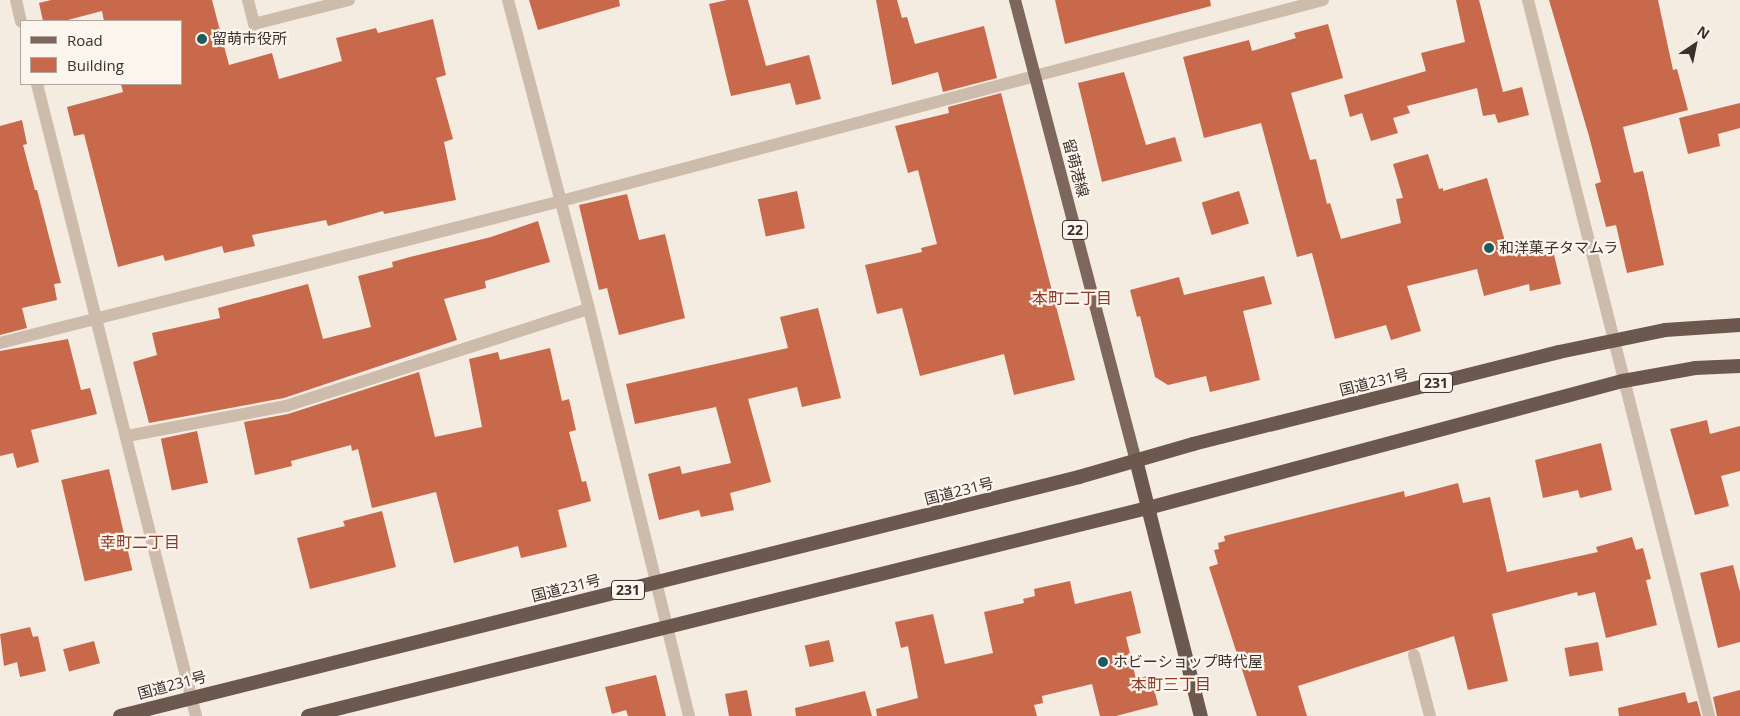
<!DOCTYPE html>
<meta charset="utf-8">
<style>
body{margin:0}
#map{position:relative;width:1740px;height:716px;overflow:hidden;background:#f4ebe1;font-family:"Open Sans","Noto Sans JP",sans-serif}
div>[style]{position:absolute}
.building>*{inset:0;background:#c8694b;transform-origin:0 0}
.service>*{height:12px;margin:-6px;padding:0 6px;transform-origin:6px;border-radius:6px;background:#cdbbac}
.minor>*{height:12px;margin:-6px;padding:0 6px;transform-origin:6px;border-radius:6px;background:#cdbbac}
.primary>*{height:12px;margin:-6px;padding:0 6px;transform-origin:6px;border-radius:6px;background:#7d675c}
.trunk>*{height:14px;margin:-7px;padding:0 7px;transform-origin:7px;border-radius:7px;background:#6c584f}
.dots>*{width:14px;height:14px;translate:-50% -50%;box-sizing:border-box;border:2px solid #fbf5ee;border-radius:50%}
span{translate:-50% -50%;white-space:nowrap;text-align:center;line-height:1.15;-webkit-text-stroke:4.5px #fbf5ee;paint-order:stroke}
.shield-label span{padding:1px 4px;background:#fbf5ee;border:1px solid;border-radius:4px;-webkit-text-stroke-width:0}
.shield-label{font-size:14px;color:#3b302b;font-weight:700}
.poi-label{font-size:15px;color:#3b302b}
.left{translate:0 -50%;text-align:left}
.street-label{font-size:15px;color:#3b302b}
.neighbourhood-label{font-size:16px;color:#8c3b22}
.legend{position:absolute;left:20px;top:20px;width:162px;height:65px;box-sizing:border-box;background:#fbf5ee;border:1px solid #aea6a0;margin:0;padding:6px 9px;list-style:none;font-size:15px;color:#3b302b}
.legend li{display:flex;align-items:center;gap:10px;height:25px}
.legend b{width:25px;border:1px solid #aea6a0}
.north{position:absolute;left:1670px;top:20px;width:50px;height:50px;-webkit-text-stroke:4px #fbf5ee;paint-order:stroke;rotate:34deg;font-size:14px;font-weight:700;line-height:20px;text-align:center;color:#3b302b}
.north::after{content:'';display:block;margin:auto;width:18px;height:22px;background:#3b302b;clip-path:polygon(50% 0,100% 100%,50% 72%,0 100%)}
</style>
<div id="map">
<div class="building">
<div style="clip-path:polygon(51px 0,212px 0,229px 65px,272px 53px,279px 79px,342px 61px,336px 38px,376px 28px,378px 33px,433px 19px,446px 75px,436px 78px,453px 139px,444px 142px,456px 200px,384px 214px,383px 211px,328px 226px,326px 220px,252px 235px,255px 246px,224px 253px,222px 246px,165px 261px,163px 255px,118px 267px,84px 134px,74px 136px,67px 107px,123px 92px,121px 84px,181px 84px,181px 21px,104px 21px,102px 11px,64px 21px,43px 21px,39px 3px)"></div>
<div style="clip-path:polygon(529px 0,619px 0,620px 6px,538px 30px)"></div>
<div style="clip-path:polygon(727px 0,748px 0,766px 66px,809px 55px,821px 99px,796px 105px,790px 83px,731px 96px,709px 4px)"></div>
<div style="clip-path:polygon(876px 0,897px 0,902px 18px,907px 17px,915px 44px,984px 26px,997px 78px,943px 92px,938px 72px,892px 85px)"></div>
<div style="clip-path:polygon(1055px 0,1210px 0,1211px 6px,1065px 44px)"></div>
<div style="clip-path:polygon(1456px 0,1479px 0,1503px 92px,1522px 87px,1529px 115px,1498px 123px,1495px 114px,1483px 116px,1477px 88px,1407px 106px,1410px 113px,1393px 118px,1398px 133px,1371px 141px,1362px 113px,1350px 117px,1344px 95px,1426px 71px,1421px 53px,1465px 42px)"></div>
<div style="clip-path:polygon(1549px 0,1658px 0,1673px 70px,1677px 69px,1688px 110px,1623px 127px,1634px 173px,1643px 171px,1664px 265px,1627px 273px,1616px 225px,1606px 227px,1595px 184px,1601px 182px,1589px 136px)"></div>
<div style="clip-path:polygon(1328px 24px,1343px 78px,1291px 93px,1310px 160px,1316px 159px,1327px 204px,1330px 203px,1341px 239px,1401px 223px,1396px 199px,1403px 198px,1393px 164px,1428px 154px,1439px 189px,1443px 188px,1443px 191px,1487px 178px,1508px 252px,1551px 242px,1561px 284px,1530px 291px,1529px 284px,1484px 296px,1477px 269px,1407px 286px,1421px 331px,1391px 340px,1386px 325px,1335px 339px,1312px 253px,1297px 257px,1261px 123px,1204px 138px,1183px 57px,1249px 40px,1252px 51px,1296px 38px,1294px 33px)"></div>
<div style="clip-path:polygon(1124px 72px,1146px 145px,1175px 137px,1182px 161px,1102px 182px,1078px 83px)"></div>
<div style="clip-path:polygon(1001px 93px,1075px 380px,1014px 395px,1004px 354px,920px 376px,902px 308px,877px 314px,865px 265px,922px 252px,921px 248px,937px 244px,918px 170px,908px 173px,895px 126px,949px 113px,948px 107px)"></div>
<div style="clip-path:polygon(1740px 103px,1740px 128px,1718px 134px,1720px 146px,1688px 154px,1679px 118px)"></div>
<div style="clip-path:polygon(22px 120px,27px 144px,23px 145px,35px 190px,37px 190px,61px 283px,54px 284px,57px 300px,22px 308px,27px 328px,0 335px,0 126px)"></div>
<div style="left:797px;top:191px;width:38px;height:40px;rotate:78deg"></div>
<div style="left:1239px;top:191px;width:34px;height:39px;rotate:73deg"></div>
<div style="clip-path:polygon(627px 194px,639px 240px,665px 234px,685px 318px,619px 335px,607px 288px,599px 290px,579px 205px)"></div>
<div style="clip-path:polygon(538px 221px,550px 262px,485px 281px,486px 288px,444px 299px,457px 340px,284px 398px,149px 423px,133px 362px,157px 355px,152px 333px,220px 318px,218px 308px,308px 284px,323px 339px,371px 327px,358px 276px,393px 267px,392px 262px,410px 257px,491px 237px)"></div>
<div style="clip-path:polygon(1264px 276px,1272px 304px,1243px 311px,1260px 380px,1210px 392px,1206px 376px,1168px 385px,1155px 377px,1140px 316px,1137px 317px,1130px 290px,1179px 277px,1184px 295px)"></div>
<div style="clip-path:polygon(818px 308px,841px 398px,802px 407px,797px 387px,748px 399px,771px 482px,730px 493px,734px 510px,701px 517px,699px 510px,659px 520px,648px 474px,680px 466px,682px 474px,731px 463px,716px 407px,635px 424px,626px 384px,788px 348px,780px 317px)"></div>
<div style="clip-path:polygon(68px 339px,81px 390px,90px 388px,97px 414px,31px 430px,39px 462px,17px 468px,13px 453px,0 456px,0 351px)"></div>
<div style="clip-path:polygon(550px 348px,562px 401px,569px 399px,576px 430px,569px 432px,582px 482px,586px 481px,591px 501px,558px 510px,567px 547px,521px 558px,518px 546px,454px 563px,436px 492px,372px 508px,358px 449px,352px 451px,351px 445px,291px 461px,292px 466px,255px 475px,244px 422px,288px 414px,419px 372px,435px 437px,482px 427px,469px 359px,498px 352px,500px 360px)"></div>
<div style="clip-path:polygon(1707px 420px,1710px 434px,1740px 426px,1740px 471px,1721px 476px,1729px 506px,1695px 515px,1670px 429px)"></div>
<div style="left:197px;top:431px;width:53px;height:37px;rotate:78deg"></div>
<div style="clip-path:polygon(1601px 443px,1612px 490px,1580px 498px,1578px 490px,1543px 498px,1535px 460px)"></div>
<div style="left:109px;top:469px;width:104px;height:49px;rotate:77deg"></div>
<div style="clip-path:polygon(1458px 483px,1463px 503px,1490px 497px,1507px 572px,1598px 552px,1596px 547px,1632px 537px,1636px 550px,1643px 548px,1651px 579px,1646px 580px,1657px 625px,1606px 638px,1595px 592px,1578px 596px,1577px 592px,1492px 614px,1508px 681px,1468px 690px,1454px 636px,1298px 686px,1307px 716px,1257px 716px,1209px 567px,1218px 564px,1214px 550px,1219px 549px,1218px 543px,1225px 541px,1224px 536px,1404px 491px,1405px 497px)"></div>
<div style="clip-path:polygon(382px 511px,396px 567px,310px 589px,297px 538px,345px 526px,343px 521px)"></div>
<div style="clip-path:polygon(1733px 565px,1740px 592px,1740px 642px,1718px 648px,1700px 573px)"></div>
<div style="clip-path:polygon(1070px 581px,1075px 604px,1131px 591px,1141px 633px,1126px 637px,1136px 679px,1151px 675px,1158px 705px,1116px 716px,1100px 716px,1092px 684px,1042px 696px,1043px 703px,1034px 705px,1037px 716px,877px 716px,876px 709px,918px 698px,908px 646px,901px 648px,895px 622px,933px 614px,945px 664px,993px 653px,984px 612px,1024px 603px,1023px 599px,1035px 596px,1034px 589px)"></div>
<div style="clip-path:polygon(30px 627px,33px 637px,38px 636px,46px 671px,20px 677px,17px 662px,4px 666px,0 634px)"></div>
<div style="left:829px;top:640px;width:22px;height:25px;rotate:77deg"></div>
<div style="left:94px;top:641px;width:23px;height:32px;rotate:75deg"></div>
<div style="left:1598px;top:642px;width:29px;height:34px;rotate:80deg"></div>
<div style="clip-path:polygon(656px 675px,666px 716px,628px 716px,626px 710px,612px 714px,605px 687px)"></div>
<div style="clip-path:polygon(747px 690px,752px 716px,729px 716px,725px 694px)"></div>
<div style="clip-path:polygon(1740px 690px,1740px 716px,1717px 716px,1713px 697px)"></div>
<div style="clip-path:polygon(865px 691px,872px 716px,796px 716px,795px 708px)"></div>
<div style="clip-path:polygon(1685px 692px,1688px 703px,1697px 701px,1701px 716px,1619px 716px,1618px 708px)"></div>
</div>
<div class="service">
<div style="left:248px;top:0;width:25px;rotate:76deg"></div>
<div style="left:254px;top:24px;width:98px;rotate:-14.2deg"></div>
<div style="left:1414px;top:655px;width:63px;rotate:75.3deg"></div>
</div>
<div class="minor">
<div style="left:16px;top:0;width:22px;rotate:77deg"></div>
<div style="left:508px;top:0;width:319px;rotate:75.3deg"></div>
<div style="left:589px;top:309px;width:419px;rotate:76.2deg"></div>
<div style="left:1528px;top:0;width:739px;rotate:75.81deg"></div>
<div style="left:37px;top:84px;width:652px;rotate:75.88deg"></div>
<div style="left:0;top:343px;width:579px;rotate:-14.2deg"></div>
<div style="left:561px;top:201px;width:788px;rotate:-14.78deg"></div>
<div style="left:127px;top:436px;width:162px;rotate:-10.7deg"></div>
<div style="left:286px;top:406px;width:318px;rotate:-17.8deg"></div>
</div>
<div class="primary">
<div style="left:1015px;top:0;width:476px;rotate:75.3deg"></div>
</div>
<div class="trunk">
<div style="left:1136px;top:460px;width:264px;rotate:75.8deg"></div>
<div style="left:120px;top:716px;width:988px;rotate:-13.99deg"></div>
<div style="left:1079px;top:477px;width:119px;rotate:-16.1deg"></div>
<div style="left:1193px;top:444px;width:377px;rotate:-14.1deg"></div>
<div style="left:1559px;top:352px;width:108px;rotate:-11.7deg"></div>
<div style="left:1665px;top:330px;width:75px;rotate:-3.8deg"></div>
<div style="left:308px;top:716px;width:865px;rotate:-13.91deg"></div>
<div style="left:1148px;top:508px;width:492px;rotate:-15deg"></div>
<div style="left:1623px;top:381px;width:73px;rotate:-10.2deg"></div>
<div style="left:1695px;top:368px;width:45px;rotate:-2.5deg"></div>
</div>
<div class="dots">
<div style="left:202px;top:39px;background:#1f5a5e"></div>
<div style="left:1489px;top:248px;background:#1f5a5e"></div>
<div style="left:1103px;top:662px;background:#1f5a5e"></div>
</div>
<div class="shield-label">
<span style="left:1075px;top:230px">22</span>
<span style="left:1436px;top:383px">231</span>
<span style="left:628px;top:590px">231</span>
</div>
<div class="poi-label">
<span class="left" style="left:212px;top:39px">留萌市役所</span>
<span class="left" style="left:1499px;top:248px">和洋菓子タマムラ</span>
<span class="left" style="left:1113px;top:662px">ホビーショップ時代屋</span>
</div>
<div class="street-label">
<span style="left:1076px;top:168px;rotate:75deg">留萌港線</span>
<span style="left:1374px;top:382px;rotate:-14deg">国道231号</span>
<span style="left:959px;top:491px;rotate:-14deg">国道231号</span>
<span style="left:566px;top:588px;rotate:-14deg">国道231号</span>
<span style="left:172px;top:685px;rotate:-15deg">国道231号</span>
</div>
<div class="neighbourhood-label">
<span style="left:1072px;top:298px">本町二丁目</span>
<span style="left:140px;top:542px">幸町二丁目</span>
<span style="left:1171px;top:684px">本町三丁目</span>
</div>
<ul class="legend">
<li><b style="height:6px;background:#7d675c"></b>Road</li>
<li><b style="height:14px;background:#c8694b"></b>Building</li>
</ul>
<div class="north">N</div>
</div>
